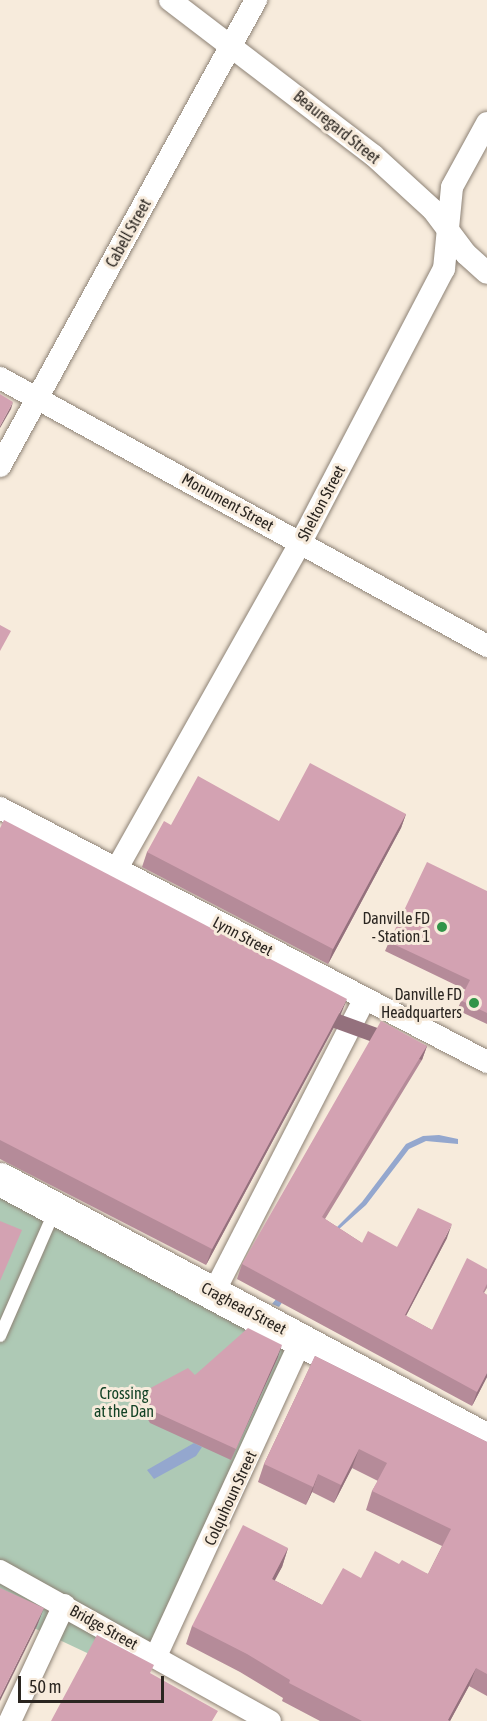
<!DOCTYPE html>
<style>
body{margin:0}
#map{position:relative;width:487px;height:1721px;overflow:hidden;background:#f7ebdc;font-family:"Asap Condensed",sans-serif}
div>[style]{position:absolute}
.green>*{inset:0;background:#aec9b5}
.water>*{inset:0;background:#94a7ce}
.roads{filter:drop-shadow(0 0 2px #8d8275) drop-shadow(0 0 2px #8d8275)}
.service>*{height:12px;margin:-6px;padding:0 6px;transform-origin:6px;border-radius:6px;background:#fff}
.minor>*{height:22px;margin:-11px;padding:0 11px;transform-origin:11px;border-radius:11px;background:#fff}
.secondary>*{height:33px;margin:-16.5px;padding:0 16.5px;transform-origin:16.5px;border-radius:16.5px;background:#fff}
.wall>*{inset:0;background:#b58b99}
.shaded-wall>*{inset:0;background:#94717d;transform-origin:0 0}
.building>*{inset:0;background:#d3a2b2}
.dots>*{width:16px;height:16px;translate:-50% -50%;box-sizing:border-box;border:3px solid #f7ebdc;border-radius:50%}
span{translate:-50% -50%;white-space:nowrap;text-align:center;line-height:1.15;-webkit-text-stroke:6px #f7ebdc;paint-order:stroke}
.street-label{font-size:16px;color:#2a2520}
.poi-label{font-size:16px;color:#2a2520}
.right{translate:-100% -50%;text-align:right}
.park-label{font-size:16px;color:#124225}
.scale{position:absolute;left:18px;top:1676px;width:146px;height:27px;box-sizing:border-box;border:3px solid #2a2520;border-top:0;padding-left:8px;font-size:18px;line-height:21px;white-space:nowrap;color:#2a2520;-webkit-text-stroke:4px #f7ebdc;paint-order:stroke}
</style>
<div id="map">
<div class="green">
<div style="clip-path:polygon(0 1194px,287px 1348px,136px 1676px,0 1612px)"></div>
</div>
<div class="water">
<div style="clip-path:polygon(439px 1135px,458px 1139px,458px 1144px,426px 1141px,409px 1149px,366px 1205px,320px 1246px,279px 1307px,272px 1304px,328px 1236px,362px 1202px,406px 1144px,423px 1136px)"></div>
<div style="clip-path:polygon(194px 1443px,202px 1447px,196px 1456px,154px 1479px,147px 1470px)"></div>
</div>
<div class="roads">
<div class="service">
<div style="left:0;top:1336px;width:137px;rotate:-66.4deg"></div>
</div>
<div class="minor">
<div style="left:170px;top:0;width:255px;rotate:37.4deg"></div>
<div style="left:373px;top:155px;width:81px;rotate:42.5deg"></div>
<div style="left:433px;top:210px;width:55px;rotate:53.1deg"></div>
<div style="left:466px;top:254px;width:28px;rotate:42deg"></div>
<div style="left:0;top:378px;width:556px;rotate:28.82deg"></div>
<div style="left:0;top:466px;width:532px;rotate:-61.22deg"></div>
<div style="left:0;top:808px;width:549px;rotate:27.54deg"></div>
<div style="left:116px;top:870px;width:377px;rotate:-60.6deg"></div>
<div style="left:301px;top:542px;width:308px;rotate:-62.4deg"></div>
<div style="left:444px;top:269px;width:82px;rotate:-84.4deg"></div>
<div style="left:452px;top:187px;width:73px;rotate:-61.3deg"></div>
<div style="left:214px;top:1292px;width:328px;rotate:-62.8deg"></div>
<div style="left:0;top:1571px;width:309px;rotate:29.1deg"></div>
<div style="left:156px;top:1656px;width:349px;rotate:-65.3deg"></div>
<div style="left:10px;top:1721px;width:128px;rotate:-65deg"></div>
</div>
<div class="secondary">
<div style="left:0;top:1179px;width:553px;rotate:28.19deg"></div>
</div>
</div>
<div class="wall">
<div style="clip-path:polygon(406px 814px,401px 828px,328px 964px,142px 867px,147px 852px,171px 825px,279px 821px)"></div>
<div style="clip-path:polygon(0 828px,341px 1014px,206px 1265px,0 1159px)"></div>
<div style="clip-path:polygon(487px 891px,487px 1024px,457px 1010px,466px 990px,385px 951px,389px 942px)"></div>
<div style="clip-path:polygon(427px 1046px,422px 1060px,325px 1219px,362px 1243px,397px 1247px,447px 1238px,406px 1316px,432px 1330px,487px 1269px,487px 1288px,484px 1293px,487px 1295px,487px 1377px,472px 1406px,237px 1279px,242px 1264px)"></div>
<div style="clip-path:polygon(315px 1356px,487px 1442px,487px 1696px,469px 1686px,450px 1721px,320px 1721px,282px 1701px,283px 1698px,240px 1672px,186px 1644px,192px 1626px,288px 1548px,282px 1567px,274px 1580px,322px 1605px,361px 1578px,399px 1564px,428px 1574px,442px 1546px,366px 1510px,372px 1491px,378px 1481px,352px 1468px,334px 1503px,312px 1492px,306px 1505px,258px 1482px,264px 1464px)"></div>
<div style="clip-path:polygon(278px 1357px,231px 1460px,150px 1423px,139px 1404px,143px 1392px,195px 1375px)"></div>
</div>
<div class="shaded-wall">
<div style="clip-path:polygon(13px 402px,11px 409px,0 428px,0 426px)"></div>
<div style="clip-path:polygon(406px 814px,401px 828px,328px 964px,333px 949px)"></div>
<div style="clip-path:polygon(347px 999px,341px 1014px,206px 1265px,212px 1249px)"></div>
<div style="left:427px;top:1046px;width:15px;height:201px;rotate:110deg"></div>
<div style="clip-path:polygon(452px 1224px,447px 1238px,399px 1329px,405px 1315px)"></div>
<div style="clip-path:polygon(282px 1345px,278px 1357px,231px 1460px,236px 1449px)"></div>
<div style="clip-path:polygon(487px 1373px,487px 1377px,472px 1406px,477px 1392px)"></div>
<div style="clip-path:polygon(359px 1449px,352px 1468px,334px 1503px,341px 1485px)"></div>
<div style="clip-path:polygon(318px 1474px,312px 1492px,306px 1505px,313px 1487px)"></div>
<div style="clip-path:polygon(288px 1548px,282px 1567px,266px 1597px,272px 1579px)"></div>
<div style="clip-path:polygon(44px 1608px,37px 1626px,0 1701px,0 1697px)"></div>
<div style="clip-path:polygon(476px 1668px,469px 1686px,450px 1721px,447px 1721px)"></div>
</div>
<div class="building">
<div style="clip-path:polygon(0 394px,13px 402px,0 426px)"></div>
<div style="clip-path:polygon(0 625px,11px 631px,0 651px)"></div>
<div style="clip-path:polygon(310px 763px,406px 814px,333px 949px,147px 852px,164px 821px,171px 825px,198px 776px,279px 821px)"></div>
<div style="clip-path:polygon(4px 820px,347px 999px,212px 1249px,0 1140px,0 828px)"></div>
<div style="clip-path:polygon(427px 862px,487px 891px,487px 1013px,460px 1000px,470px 980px,389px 942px)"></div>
<div style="clip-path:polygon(381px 1021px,427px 1046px,322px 1217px,362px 1243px,368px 1231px,397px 1247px,418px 1208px,452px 1224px,405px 1315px,432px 1330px,467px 1258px,487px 1269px,487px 1284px,483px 1292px,487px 1295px,487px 1373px,477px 1392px,242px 1264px)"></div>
<div style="clip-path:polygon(0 1221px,22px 1230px,0 1281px)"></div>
<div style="clip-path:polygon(248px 1328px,282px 1345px,236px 1449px,155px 1412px,143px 1392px,188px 1368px,195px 1375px)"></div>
<div style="clip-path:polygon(315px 1356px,487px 1442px,487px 1674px,476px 1668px,448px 1720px,450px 1721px,362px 1721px,289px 1683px,290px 1680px,247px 1654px,192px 1626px,243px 1525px,288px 1548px,272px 1579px,322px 1605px,343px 1568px,361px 1578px,375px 1551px,399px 1564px,402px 1560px,428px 1574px,451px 1529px,372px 1491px,387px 1463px,359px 1449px,341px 1485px,318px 1474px,313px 1487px,264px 1464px)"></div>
<div style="clip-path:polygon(0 1588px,44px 1608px,0 1697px)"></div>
<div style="clip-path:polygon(97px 1635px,154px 1665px,150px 1673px,218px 1711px,212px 1721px,51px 1721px)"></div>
</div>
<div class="dots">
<div style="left:442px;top:927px;background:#319448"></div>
<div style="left:474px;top:1003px;background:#319448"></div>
</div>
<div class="street-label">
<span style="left:337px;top:127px;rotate:39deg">Beauregard Street</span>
<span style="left:128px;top:233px;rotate:-61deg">Cabell Street</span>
<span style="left:228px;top:502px;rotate:29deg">Monument Street</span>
<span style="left:321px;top:503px;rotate:-62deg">Shelton Street</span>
<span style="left:243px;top:936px;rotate:28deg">Lynn Street</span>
<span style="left:244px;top:1308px;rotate:28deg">Craghead Street</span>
<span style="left:230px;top:1498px;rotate:-65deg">Colquhoun Street</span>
<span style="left:104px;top:1627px;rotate:29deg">Bridge Street</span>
</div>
<div class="poi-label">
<span class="right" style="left:430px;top:927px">Danville FD<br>- Station 1</span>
<span class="right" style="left:462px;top:1003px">Danville FD<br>Headquarters</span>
</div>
<div class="park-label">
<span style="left:124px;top:1402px">Crossing<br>at the Dan</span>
</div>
<div class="scale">50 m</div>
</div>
